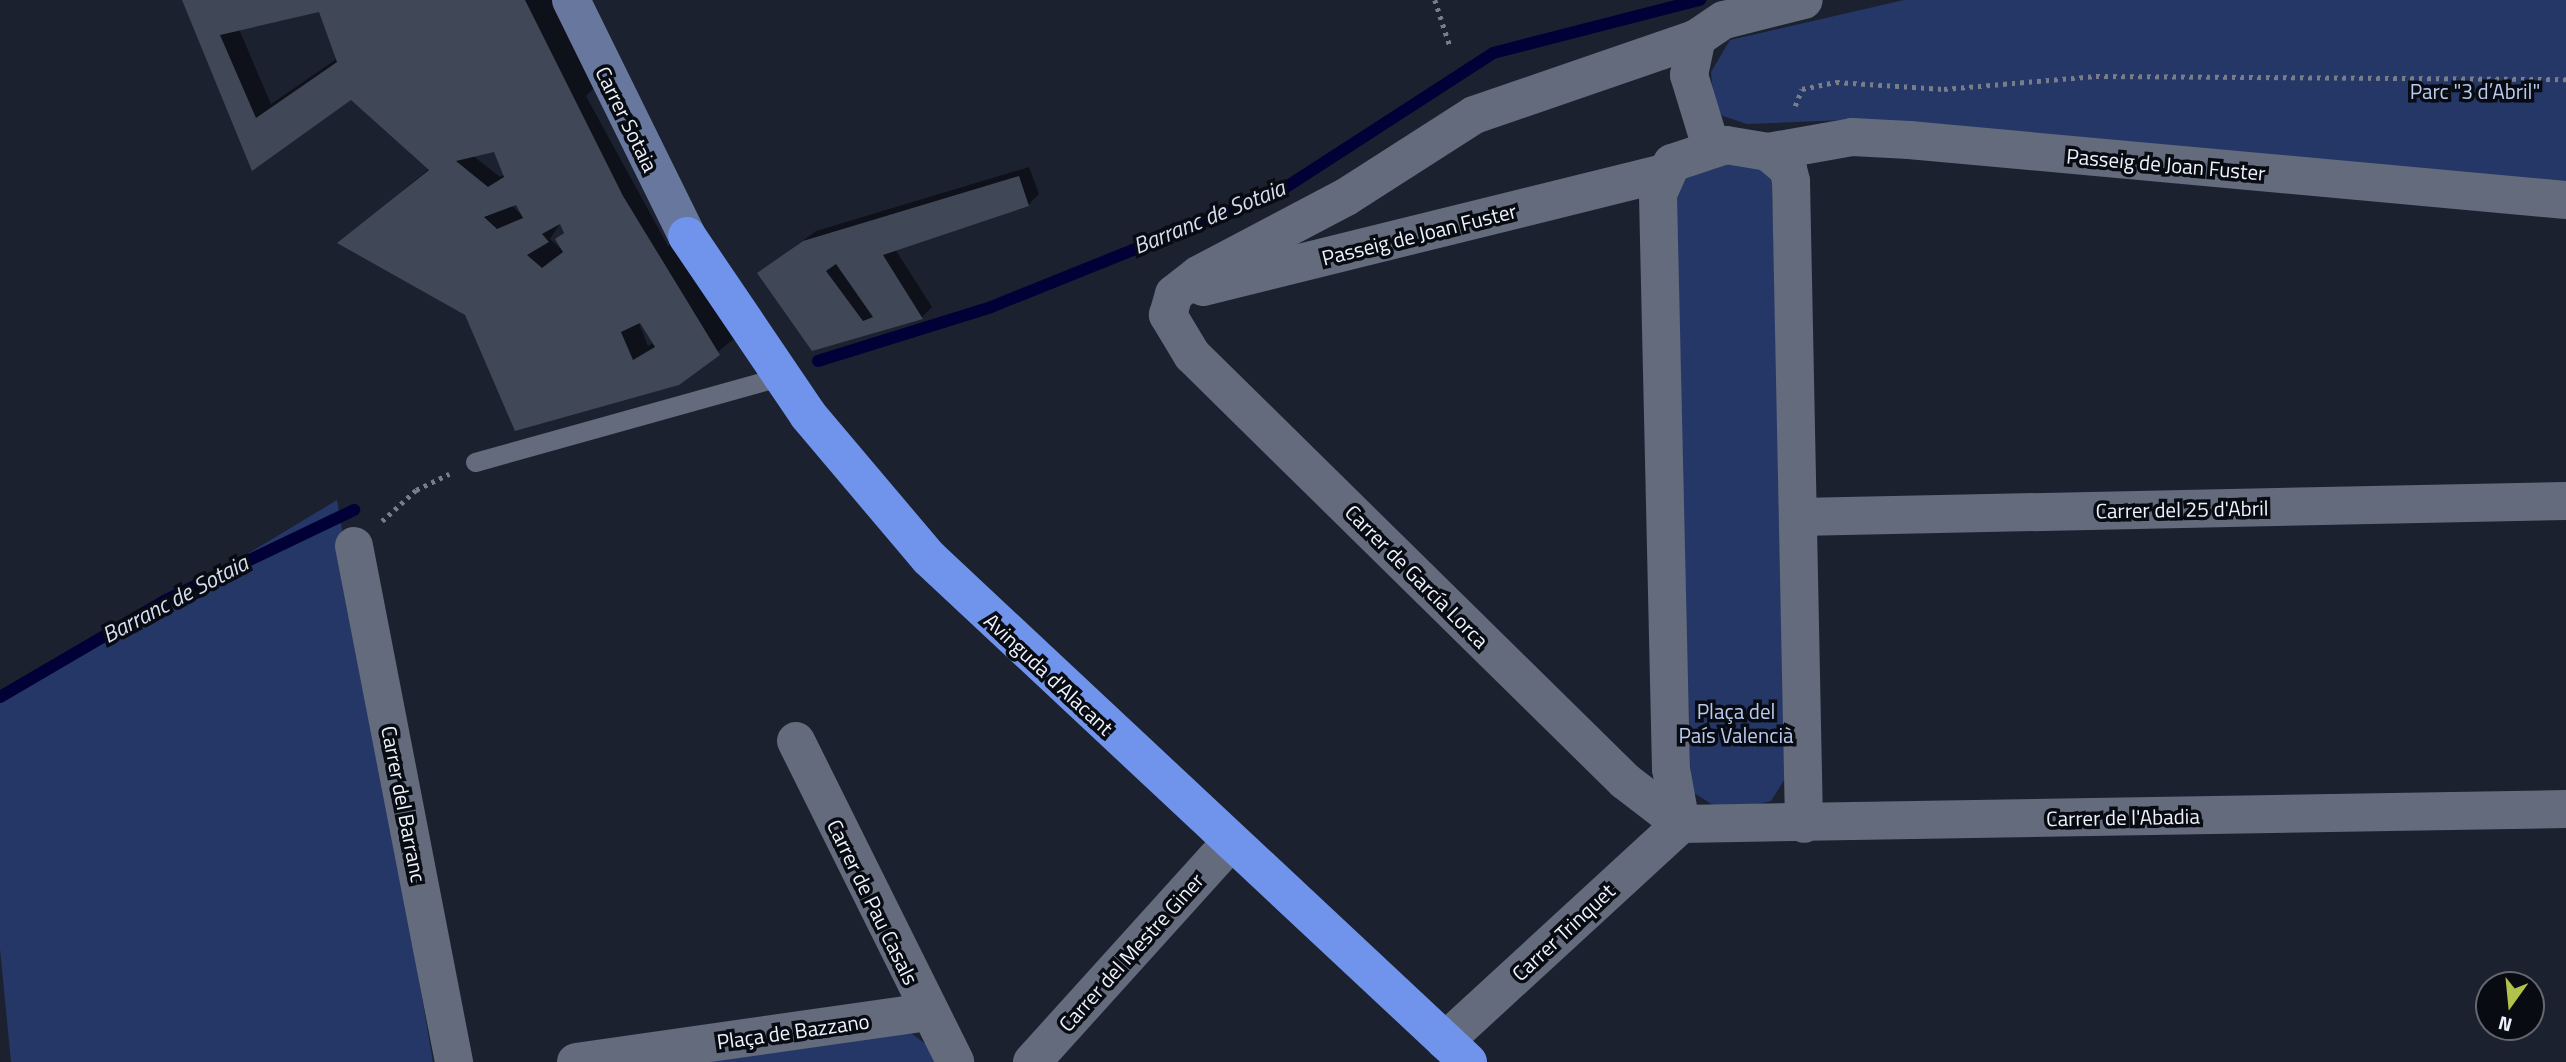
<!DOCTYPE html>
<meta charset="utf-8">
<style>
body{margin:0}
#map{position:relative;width:2566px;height:1062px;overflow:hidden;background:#1b212f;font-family:"Titillium Web",sans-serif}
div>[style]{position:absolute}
.green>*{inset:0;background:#253766}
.shadow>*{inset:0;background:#0007}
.stream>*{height:12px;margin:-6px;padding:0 6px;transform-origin:6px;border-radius:6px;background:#010037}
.building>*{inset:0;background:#404756}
.path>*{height:4.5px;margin-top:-2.25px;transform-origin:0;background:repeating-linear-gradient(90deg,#777d89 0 3.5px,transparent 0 8.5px)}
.lane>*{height:19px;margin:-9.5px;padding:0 9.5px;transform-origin:9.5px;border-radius:9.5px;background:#636b7c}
.street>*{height:38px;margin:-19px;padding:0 19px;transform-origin:19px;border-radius:19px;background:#636b7c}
.secondary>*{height:38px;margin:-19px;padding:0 19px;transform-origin:19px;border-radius:19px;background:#67779e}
.highway>*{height:38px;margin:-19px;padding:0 19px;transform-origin:19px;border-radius:19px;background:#7094ec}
span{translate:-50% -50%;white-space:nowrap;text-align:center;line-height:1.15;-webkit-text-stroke:7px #080b11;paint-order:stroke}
.park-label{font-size:21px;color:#bacbef}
.street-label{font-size:21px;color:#edf2fc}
.water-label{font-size:23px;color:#d5ddf0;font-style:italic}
.north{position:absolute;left:2475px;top:971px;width:70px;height:70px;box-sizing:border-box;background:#080b11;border:2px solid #64676f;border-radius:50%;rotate:195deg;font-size:19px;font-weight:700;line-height:28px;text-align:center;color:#edf2fc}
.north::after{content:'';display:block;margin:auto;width:24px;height:32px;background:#b2c24b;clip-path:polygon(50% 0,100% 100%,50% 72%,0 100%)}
</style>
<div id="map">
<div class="green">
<div style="clip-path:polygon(1904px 0,2566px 0,2566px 191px,1869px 119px,1747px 124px,1723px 116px,1714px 105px,1711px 72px,1730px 40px)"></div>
<div style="clip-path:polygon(1725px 159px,1767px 170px,1772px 183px,1788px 774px,1771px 801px,1758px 804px,1713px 805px,1691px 791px,1672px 189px,1678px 177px)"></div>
<div style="clip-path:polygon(337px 500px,433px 1062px,11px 1062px,0 949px,0 703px)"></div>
<div style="clip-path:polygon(908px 1031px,927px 1045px,936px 1062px,688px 1062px)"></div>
</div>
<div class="shadow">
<div style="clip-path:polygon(evenodd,184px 0,553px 0,595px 87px,586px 96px,668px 246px,674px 243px,734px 339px,678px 383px,466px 313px,340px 243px,431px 167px,351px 98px,253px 168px,184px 0,320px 10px,338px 58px,271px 104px,239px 29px,320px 10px,184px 0,495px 150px,505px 174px,500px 177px,472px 155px,495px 150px,184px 0,517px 202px,524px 217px,511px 205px,517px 202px,184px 0,561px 222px,565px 231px,557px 239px,563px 251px,550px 239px,561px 222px,184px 0,637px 318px,655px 342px,648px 346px,637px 318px)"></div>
<div style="clip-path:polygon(1029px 167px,1039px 194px,1028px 205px,895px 249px,932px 307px,922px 317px,813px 349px,759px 273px,816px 231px)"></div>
</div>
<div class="stream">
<div style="left:818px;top:361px;width:181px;rotate:-17.3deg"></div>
<div style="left:991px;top:307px;width:311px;rotate:-21.9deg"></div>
<div style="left:1280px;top:191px;width:254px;rotate:-32.9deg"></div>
<div style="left:1493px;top:53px;width:214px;rotate:-14.4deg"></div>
<div style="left:0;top:697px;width:190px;rotate:-30.3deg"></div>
<div style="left:164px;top:601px;width:211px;rotate:-25.6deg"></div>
</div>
<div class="building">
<div style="clip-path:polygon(evenodd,182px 0,525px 0,623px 196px,720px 355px,679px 385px,515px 431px,465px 315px,337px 243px,429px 170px,351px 100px,252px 171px,182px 0,319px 12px,337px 62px,256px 118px,220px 35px,319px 12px,182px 0,494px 152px,504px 177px,488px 187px,456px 161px,494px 152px,182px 0,516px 205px,523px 218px,497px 229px,484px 217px,516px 205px,182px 0,560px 224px,564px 233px,555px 239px,563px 252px,542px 268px,527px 255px,549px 242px,542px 234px,560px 224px,182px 0,640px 323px,655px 347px,633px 360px,621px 332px,640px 323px)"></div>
<div style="clip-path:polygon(evenodd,1019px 176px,1029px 206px,883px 255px,923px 319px,812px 351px,757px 273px,803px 241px,1019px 176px,836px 264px,873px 317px,863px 321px,826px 271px,836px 264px)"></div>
</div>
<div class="path">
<div style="left:1435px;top:0;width:48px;rotate:71.9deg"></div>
<div style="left:1795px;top:106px;width:18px;rotate:-68deg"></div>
<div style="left:1802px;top:89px;width:35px;rotate:-12deg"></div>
<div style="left:1836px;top:82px;width:108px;rotate:3.7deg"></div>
<div style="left:1944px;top:89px;width:153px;rotate:-4.9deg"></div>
<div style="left:2096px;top:76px;width:470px;rotate:0.4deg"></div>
<div style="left:382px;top:521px;width:46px;rotate:-42.4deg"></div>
<div style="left:416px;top:490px;width:37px;rotate:-26deg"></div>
</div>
<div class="lane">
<div style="left:475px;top:462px;width:317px;rotate:-15.6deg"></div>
</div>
<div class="street">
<div style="left:1711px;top:147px;width:75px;rotate:-107deg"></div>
<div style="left:1689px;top:75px;width:38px;rotate:-78deg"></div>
<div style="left:1697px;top:38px;width:32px;rotate:-34deg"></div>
<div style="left:1724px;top:20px;width:82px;rotate:-14deg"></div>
<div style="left:1768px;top:152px;width:85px;rotate:-10.1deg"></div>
<div style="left:1852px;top:137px;width:57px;rotate:3deg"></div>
<div style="left:1909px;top:140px;width:660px;rotate:5.22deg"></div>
<div style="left:1203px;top:287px;width:474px;rotate:-13.9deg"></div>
<div style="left:1798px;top:517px;width:768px;rotate:-1.19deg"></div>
<div style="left:354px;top:546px;width:526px;rotate:79.03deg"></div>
<div style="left:796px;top:741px;width:358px;rotate:63.6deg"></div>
<div style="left:1681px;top:824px;width:56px;rotate:-100.3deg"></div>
<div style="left:1671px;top:769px;width:575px;rotate:-91.3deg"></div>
<div style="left:1658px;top:194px;width:34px;rotate:-66deg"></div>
<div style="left:1672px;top:163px;width:57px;rotate:-18.4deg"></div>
<div style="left:1726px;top:145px;width:43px;rotate:9.5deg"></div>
<div style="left:1768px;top:152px;width:26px;rotate:40deg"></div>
<div style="left:1788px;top:169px;width:12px;rotate:76deg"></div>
<div style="left:1791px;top:181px;width:643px;rotate:88.84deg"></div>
<div style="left:1681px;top:824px;width:71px;rotate:-142.5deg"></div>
<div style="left:1625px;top:781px;width:607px;rotate:-135.47deg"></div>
<div style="left:1192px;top:355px;width:47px;rotate:-121deg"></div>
<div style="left:1168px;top:315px;width:22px;rotate:-74deg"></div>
<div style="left:1174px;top:294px;width:31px;rotate:-38deg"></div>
<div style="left:1198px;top:275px;width:167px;rotate:-27.8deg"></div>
<div style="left:1346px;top:197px;width:152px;rotate:-32.6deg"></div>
<div style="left:1474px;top:115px;width:236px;rotate:-19deg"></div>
<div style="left:1681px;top:824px;width:885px;rotate:-0.97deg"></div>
<div style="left:1445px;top:1041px;width:321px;rotate:-42.6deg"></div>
<div style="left:576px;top:1062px;width:354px;rotate:-8.1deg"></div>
<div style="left:1032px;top:1062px;width:297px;rotate:-47.9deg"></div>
</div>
<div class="secondary">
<div style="left:571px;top:0;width:263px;rotate:63.8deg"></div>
</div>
<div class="highway">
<div style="left:687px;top:236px;width:216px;rotate:55.9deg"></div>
<div style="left:808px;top:415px;width:187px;rotate:49.8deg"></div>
<div style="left:929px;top:558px;width:738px;rotate:43.08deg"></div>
</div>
<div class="park-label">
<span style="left:2475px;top:91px">Parc "3 d’Abril"</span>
<span style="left:1736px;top:723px">Plaça del<br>País Valencià</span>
</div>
<div class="street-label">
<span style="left:627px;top:119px;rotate:64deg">Carrer Sotaia</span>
<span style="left:2166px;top:164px;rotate:5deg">Passeig de Joan Fuster</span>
<span style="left:1419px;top:234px;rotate:-14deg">Passeig de Joan Fuster</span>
<span style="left:2182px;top:509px;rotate:-1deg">Carrer del 25 d'Abril</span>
<span style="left:1417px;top:576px;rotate:45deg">Carrer de García Lorca</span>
<span style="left:1049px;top:674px;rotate:43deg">Avinguda d'Alacant</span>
<span style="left:404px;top:804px;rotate:79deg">Carrer del Barranc</span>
<span style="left:2123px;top:817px;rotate:-1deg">Carrer de l'Abadia</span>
<span style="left:873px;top:902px;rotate:64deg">Carrer de Pau Casals</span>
<span style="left:1563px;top:932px;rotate:-43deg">Carrer Trinquet</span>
<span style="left:1131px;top:952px;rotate:-48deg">Carrer del Mestre Giner</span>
<span style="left:793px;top:1031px;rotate:-8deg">Plaça de Bazzano</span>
</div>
<div class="water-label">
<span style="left:1209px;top:217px;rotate:-22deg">Barranc de Sotaia</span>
<span style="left:175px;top:599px;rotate:-28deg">Barranc de Sotaia</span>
</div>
<div class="north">N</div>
</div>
